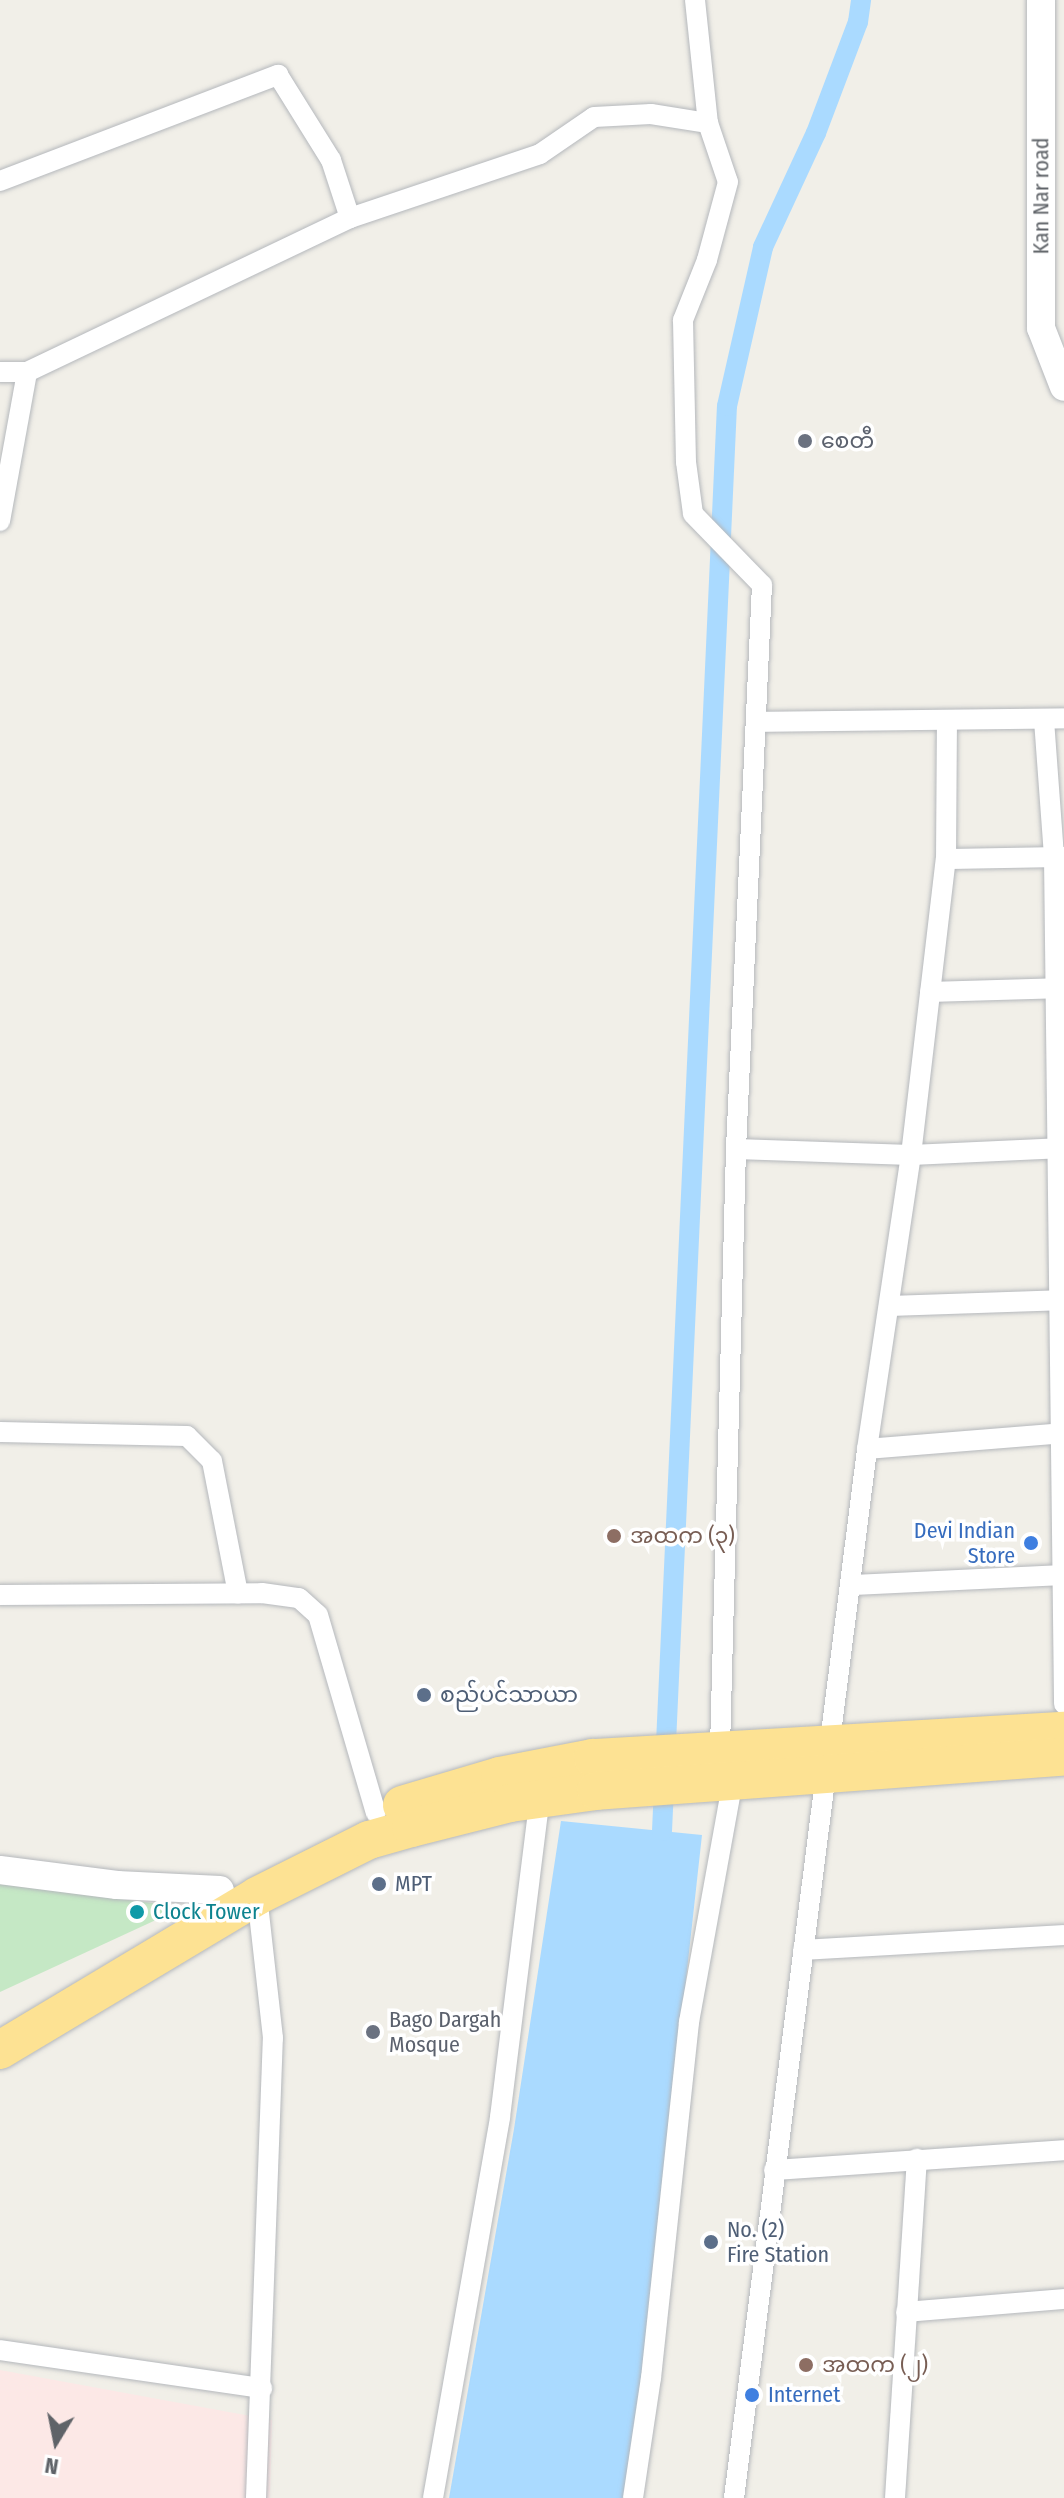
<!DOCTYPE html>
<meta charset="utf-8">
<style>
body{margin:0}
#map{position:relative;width:1064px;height:2498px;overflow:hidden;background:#f1efe8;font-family:"Fira Sans Condensed","Noto Sans Myanmar",sans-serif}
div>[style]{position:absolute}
.medical>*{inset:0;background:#fce8e6}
.green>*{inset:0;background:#c5e8c5}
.water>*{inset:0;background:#aadaff}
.canal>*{height:20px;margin:-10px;padding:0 10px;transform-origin:10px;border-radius:10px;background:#aadaff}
.roads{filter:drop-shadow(0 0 2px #b5b8bc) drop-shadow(0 0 2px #b5b8bc)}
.street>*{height:20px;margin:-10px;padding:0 10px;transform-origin:10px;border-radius:10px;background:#fff}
.secondary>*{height:28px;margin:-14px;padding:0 14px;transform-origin:14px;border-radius:14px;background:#fff}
.highway>*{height:38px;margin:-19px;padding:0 19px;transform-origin:19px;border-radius:19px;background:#fde293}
.dots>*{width:22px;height:22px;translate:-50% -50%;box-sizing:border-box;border:4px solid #fff;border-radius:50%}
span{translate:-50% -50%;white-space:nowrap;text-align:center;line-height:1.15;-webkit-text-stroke:7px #fff;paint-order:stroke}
.street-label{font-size:22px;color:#5f6368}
.worship-label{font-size:22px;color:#5b616d}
.left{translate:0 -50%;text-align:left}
.shop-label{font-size:22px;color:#366cbe}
.right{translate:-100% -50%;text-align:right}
.education-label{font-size:22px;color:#785e54}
.service-label{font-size:22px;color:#4e5e75}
.culture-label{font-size:22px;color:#0d838f}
.north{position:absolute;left:16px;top:2402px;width:80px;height:80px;-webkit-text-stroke:6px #fff;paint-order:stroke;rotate:190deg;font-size:22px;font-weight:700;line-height:32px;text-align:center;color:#5f6368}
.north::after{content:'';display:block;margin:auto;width:28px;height:36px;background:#5f6368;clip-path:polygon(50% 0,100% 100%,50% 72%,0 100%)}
</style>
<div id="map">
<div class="medical">
<div style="clip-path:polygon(0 2370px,272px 2420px,270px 2498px,0 2498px)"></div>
</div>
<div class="green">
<div style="clip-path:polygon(0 1884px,184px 1907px,0 1992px)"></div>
</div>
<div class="water">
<div style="clip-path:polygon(561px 1821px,702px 1835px,637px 2422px,624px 2498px,449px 2498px,514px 2129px)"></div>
</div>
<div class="canal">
<div style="left:662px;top:1831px;width:1426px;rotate:-87.39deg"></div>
<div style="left:727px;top:406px;width:163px;rotate:-77.2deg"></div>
<div style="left:763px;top:247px;width:126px;rotate:-65.1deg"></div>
<div style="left:816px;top:133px;width:119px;rotate:-69.3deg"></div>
<div style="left:858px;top:22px;width:22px;rotate:-82deg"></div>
</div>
<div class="roads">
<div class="street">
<div style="left:695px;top:0;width:124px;rotate:84deg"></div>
<div style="left:708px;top:123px;width:62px;rotate:71.3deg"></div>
<div style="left:728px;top:182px;width:81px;rotate:105.1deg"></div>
<div style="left:707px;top:260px;width:65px;rotate:111.8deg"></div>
<div style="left:683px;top:320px;width:142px;rotate:88.8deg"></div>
<div style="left:686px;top:462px;width:52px;rotate:82.3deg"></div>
<div style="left:693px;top:514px;width:99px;rotate:45.8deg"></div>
<div style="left:762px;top:585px;width:565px;rotate:92.64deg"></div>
<div style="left:736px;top:1149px;width:598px;rotate:91.53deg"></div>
<div style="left:0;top:181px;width:298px;rotate:-20.9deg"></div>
<div style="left:278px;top:75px;width:100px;rotate:58.1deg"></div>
<div style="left:331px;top:160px;width:61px;rotate:71.9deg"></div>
<div style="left:0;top:372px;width:27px"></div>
<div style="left:27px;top:372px;width:358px;rotate:-25.5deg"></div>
<div style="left:350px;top:218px;width:200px;rotate:-18.6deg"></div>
<div style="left:540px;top:154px;width:65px;rotate:-34.4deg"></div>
<div style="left:594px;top:117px;width:57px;rotate:-3deg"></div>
<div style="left:651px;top:114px;width:58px;rotate:9deg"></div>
<div style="left:0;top:521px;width:151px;rotate:-79.7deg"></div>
<div style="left:1044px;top:720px;width:137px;rotate:85.8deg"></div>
<div style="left:1054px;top:857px;width:847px;rotate:89.32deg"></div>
<div style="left:757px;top:722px;width:307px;rotate:-0.7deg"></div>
<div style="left:946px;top:859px;width:118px;rotate:-1deg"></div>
<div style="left:930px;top:992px;width:134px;rotate:-1.7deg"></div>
<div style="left:736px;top:1149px;width:175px;rotate:2deg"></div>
<div style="left:911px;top:1155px;width:153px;rotate:-2.6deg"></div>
<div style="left:892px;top:1306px;width:172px;rotate:-2deg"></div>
<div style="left:0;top:1432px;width:187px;rotate:1.2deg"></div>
<div style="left:187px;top:1436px;width:35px;rotate:45deg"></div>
<div style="left:212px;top:1461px;width:135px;rotate:78.9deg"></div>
<div style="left:867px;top:1449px;width:198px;rotate:-4.6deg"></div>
<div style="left:853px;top:1585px;width:211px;rotate:-2.7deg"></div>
<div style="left:0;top:1595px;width:262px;rotate:-0.4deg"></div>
<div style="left:262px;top:1593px;width:37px;rotate:8deg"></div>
<div style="left:299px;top:1598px;width:25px;rotate:42deg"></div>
<div style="left:318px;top:1615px;width:206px;rotate:73.7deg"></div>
<div style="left:803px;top:1950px;width:261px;rotate:-3.3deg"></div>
<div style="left:774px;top:2170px;width:291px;rotate:-3.9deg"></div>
<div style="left:906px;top:2312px;width:159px;rotate:-4.7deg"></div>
<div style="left:0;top:2350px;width:265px;rotate:8.3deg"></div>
<div style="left:256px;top:2498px;width:460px;rotate:-87.9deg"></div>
<div style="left:273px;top:2038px;width:143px;rotate:-96.4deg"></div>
<div style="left:433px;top:2498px;width:387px;rotate:-80deg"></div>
<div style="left:500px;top:2117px;width:321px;rotate:-82.9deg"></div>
<div style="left:633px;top:2498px;width:121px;rotate:-81.5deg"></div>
<div style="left:651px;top:2378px;width:358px;rotate:-83.9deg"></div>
<div style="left:689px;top:2022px;width:247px;rotate:-79.7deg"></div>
<div style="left:734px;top:2498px;width:1057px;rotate:-82.77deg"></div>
<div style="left:867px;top:1449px;width:297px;rotate:-81.5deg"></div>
<div style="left:911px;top:1155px;width:298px;rotate:-83.3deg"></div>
<div style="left:946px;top:859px;width:137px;rotate:-89.6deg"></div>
<div style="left:895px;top:2498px;width:340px;rotate:-86.3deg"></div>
</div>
<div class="secondary">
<div style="left:1041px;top:0;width:328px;rotate:90deg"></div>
<div style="left:1041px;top:328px;width:63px;rotate:68.7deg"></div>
<div style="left:0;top:1870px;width:118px;rotate:7.3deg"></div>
<div style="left:117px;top:1885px;width:103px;rotate:2.8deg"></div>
</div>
<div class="highway">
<div style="left:402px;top:1805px;width:102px;rotate:-16.5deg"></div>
<div style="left:500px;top:1776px;width:95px;rotate:-11deg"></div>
<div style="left:593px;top:1758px;width:472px;rotate:-3.3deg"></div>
<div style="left:0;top:2050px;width:300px;rotate:-30.9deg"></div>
<div style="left:257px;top:1896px;width:125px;rotate:-26.6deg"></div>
<div style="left:369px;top:1840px;width:44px;rotate:-15.9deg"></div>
<div style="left:411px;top:1828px;width:102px;rotate:-14.2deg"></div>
<div style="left:510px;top:1803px;width:87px;rotate:-7.9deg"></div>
<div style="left:596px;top:1791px;width:469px;rotate:-4.2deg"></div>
</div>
</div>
<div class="dots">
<div style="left:805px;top:441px;background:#6b7280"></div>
<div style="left:614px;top:1536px;background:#8d6e63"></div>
<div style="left:1031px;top:1543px;background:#3f7fe0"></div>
<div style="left:424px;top:1695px;background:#5c6f8a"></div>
<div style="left:379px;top:1884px;background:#5c6f8a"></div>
<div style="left:137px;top:1912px;background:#0f9aa8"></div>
<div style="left:373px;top:2032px;background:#6b7280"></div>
<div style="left:711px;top:2242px;background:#5c6f8a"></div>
<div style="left:806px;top:2365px;background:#8d6e63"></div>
<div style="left:752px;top:2395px;background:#3f7fe0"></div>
</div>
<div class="street-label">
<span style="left:1041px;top:196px;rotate:-90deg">Kan Nar road</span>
</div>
<div class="worship-label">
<span class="left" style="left:821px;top:441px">စေတီ</span>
<span class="left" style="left:389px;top:2032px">Bago Dargah<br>Mosque</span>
</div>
<div class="shop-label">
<span class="right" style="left:1015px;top:1543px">Devi Indian<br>Store</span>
<span class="left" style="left:768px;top:2395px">Internet</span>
</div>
<div class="education-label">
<span class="left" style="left:630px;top:1536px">အထက (၃)</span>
<span class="left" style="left:822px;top:2365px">အထက (၂)</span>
</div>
<div class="service-label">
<span class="left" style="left:440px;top:1695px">စည်ပင်သာယာ</span>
<span class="left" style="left:395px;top:1884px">MPT</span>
<span class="left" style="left:727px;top:2242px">No. (2)<br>Fire Station</span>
</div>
<div class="culture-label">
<span class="left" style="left:153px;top:1912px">Clock Tower</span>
</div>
<div class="north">N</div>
</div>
